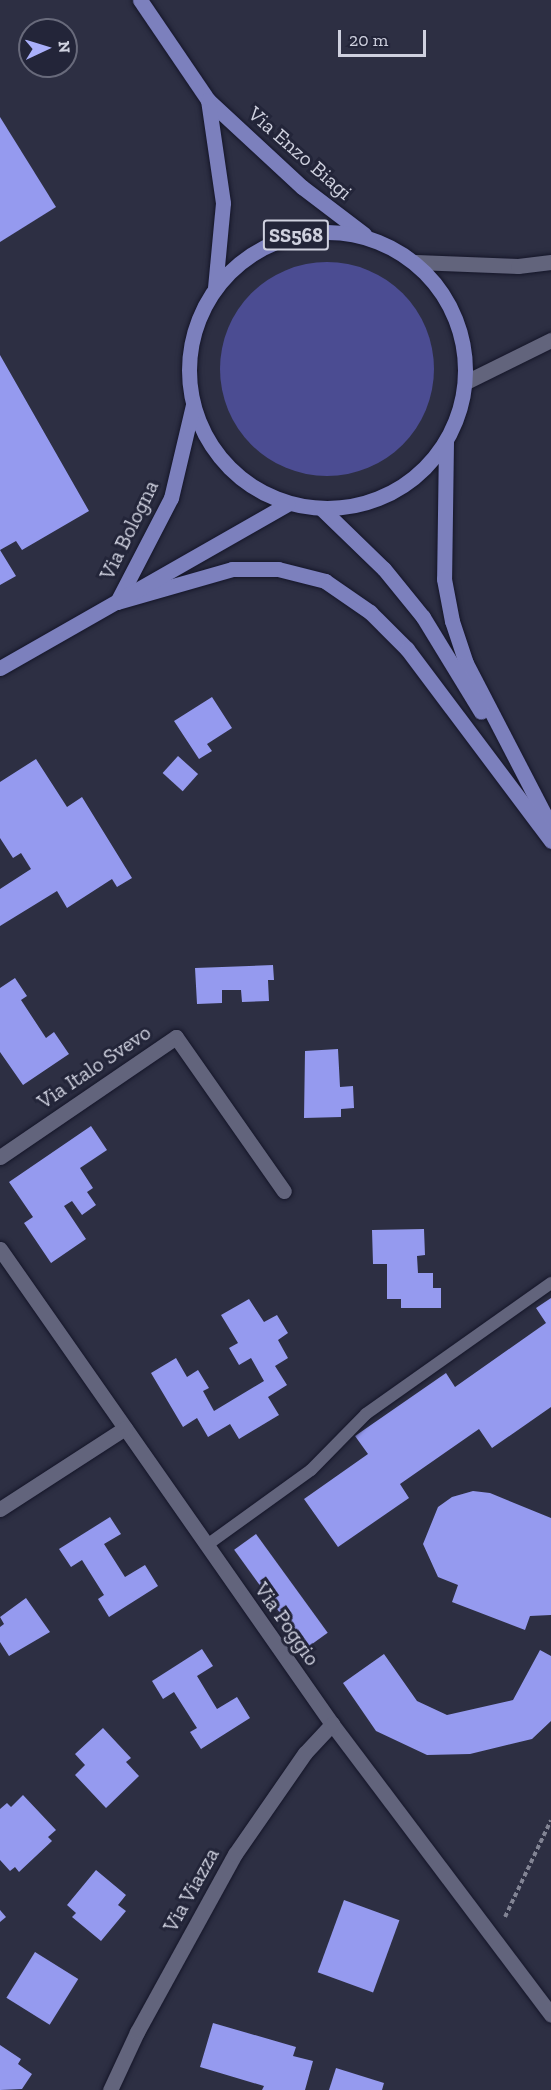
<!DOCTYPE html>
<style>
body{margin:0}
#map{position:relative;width:551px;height:2090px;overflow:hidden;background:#2d2f43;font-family:"Zilla Slab",serif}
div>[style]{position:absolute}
.green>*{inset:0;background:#4b4c92}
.round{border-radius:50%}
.building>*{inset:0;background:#959aef;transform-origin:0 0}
.path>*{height:4px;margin-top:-2px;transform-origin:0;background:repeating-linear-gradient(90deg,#828494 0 4.5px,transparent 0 7.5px)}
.roads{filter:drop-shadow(0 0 2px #151629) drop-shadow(0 0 2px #151629)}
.service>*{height:12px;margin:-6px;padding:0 6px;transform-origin:6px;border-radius:6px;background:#62647c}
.minor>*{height:15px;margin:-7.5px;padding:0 7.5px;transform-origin:7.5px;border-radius:7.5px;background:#62647c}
.secondary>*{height:15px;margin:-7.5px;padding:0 7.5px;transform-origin:7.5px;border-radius:7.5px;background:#62647c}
.primary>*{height:15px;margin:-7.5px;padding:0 7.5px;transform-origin:7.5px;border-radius:7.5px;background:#7c80bd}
.primary>.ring{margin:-7.5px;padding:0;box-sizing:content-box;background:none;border:15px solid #7c80bd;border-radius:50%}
span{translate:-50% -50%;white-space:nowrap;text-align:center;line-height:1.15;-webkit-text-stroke:6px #232539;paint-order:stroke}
.shield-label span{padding:2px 4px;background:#232539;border:2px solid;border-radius:4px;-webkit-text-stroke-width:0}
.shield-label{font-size:20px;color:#cfd1df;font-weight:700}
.street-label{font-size:21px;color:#cfd1df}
.north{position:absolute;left:18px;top:18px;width:60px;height:60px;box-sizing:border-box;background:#232539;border:2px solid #686a7b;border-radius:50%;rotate:86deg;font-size:16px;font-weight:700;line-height:24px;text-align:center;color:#cfd1df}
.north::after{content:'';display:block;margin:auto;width:21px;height:27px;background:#aab0fb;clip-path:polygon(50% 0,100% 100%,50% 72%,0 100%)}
.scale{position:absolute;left:338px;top:30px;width:88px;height:27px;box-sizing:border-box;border:3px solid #cfd1df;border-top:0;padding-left:8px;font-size:18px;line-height:21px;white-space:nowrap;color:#cfd1df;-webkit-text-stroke:4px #232539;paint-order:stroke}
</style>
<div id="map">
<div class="green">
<div class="round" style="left:220px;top:262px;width:214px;height:214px"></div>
</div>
<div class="building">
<div style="clip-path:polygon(0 117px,56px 207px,0 242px)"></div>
<div style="clip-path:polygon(0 355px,89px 511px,22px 550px,16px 541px,0 550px,16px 576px,0 585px)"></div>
<div style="clip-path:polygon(212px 697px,232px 728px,207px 744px,212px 751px,199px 759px,174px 721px)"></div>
<div style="left:178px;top:756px;width:27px;height:23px;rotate:42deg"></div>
<div style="clip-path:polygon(36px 759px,67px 807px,82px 797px,132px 878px,117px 887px,112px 879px,67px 908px,57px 891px,0 926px,0 889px,31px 869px,21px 853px,13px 858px,0 838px,0 782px)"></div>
<div style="clip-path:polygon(273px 965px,274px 980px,268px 980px,269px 1001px,242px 1002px,241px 990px,222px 990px,222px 1003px,197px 1004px,195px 968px)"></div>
<div style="clip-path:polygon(15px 978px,27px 996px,21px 1000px,46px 1038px,54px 1032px,69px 1054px,23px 1085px,0 1052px,0 988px)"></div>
<div style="clip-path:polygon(338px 1049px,340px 1087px,353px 1086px,354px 1108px,341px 1109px,341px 1117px,304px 1118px,305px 1051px)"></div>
<div style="clip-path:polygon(91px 1126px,107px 1150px,80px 1168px,93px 1188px,87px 1192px,96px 1205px,82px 1215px,72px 1201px,64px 1206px,86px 1239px,51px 1263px,24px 1223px,33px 1217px,9px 1182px)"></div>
<div style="clip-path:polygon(424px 1229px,425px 1255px,417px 1256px,418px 1273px,433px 1273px,433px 1288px,441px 1288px,441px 1308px,401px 1308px,401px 1299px,387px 1299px,387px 1264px,373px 1264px,372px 1230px)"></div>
<div style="clip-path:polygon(551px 1298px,551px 1407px,492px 1448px,479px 1429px,400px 1484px,409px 1498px,338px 1547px,304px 1499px,368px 1454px,355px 1436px,446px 1373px,455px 1387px,546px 1323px,536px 1308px)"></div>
<div style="clip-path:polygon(249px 1299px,264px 1322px,277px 1315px,288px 1333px,278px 1340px,288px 1358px,275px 1366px,287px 1385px,268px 1397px,279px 1415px,239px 1439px,230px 1424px,208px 1437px,197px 1418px,183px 1427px,151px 1373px,176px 1358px,187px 1377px,198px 1370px,209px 1388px,203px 1391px,214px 1411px,264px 1381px,251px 1358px,239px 1365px,229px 1348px,238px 1343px,221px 1315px)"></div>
<div style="clip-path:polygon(473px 1491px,490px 1493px,551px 1518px,551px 1615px,530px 1616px,525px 1630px,452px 1602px,458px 1585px,438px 1577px,423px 1544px,438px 1507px,452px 1497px)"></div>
<div style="clip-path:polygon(110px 1517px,121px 1534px,104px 1544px,125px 1577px,145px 1565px,158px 1586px,109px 1617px,98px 1599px,104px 1595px,82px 1560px,71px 1567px,59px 1549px)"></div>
<div style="left:256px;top:1534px;width:122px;height:27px;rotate:54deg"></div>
<div style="clip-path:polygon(26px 1598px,50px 1632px,9px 1656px,0 1642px,0 1627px,4px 1624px,0 1617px)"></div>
<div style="clip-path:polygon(202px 1649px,213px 1666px,197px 1676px,217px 1709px,237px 1697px,250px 1718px,201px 1749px,190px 1732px,197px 1728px,174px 1692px,163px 1699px,152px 1681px)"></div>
<div style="clip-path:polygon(540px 1650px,551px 1656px,551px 1721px,532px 1739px,470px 1754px,427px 1755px,376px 1731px,343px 1683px,384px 1654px,417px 1701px,447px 1715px,513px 1700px)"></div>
<div style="clip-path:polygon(103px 1728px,131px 1758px,126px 1762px,139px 1776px,106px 1808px,75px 1775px,85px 1765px,75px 1754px)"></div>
<div style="clip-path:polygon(23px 1795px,56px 1830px,48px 1837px,52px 1841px,19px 1872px,15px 1867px,10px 1871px,0 1860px,0 1809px,7px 1803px,11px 1807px)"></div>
<div style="clip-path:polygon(96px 1870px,126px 1895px,118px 1905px,126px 1911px,101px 1941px,72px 1917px,76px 1913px,67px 1905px)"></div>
<div style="left:344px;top:1900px;width:59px;height:77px;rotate:20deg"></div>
<div style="clip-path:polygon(0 1910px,6px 1917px,0 1922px)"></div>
<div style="left:35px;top:1952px;width:51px;height:54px;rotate:32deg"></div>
<div style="clip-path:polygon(213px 2023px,296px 2047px,293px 2056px,313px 2061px,305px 2090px,262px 2090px,264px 2086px,200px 2067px)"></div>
<div style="clip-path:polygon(0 2045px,21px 2059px,18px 2064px,32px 2074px,22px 2089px,0 2090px)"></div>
<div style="clip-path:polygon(336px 2068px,384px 2083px,382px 2090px,329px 2090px)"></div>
</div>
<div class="path">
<div style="left:505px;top:1917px;width:107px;rotate:-64.6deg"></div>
</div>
<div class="roads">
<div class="service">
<div style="left:207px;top:1545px;width:128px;rotate:-35.8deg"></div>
<div style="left:311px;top:1470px;width:78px;rotate:-45.5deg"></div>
<div style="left:366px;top:1414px;width:227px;rotate:-35.3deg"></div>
</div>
<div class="minor">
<div style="left:0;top:1157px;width:213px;rotate:-34.3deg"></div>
<div style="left:176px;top:1037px;width:188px;rotate:55deg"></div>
<div style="left:0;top:1249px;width:580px;rotate:55.05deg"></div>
<div style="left:332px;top:1724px;width:364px;rotate:53deg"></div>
<div style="left:0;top:1509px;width:149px;rotate:-32.9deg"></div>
<div style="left:110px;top:2090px;width:64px;rotate:-65deg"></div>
<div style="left:137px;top:2032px;width:203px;rotate:-61.2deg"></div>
<div style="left:235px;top:1854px;width:123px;rotate:-55.3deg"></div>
<div style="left:305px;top:1753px;width:40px;rotate:-47deg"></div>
</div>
<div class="secondary">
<div style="left:416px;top:262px;width:102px;rotate:2.2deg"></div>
<div style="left:518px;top:266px;width:33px;rotate:-7deg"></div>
<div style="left:466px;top:382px;width:95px;rotate:-26.3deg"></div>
</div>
<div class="primary">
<div style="left:140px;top:0;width:121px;rotate:55.8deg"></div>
<div style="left:208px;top:100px;width:128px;rotate:42.8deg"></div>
<div style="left:302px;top:187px;width:78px;rotate:37.2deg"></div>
<div style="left:208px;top:100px;width:104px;rotate:81.7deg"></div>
<div style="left:223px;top:203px;width:84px;rotate:95.4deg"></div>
<div class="ring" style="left:189px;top:232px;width:261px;height:261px"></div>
<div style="left:446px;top:442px;width:137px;rotate:90.8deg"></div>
<div style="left:444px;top:579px;width:43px;rotate:79.2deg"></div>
<div style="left:452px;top:621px;width:44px;rotate:71.6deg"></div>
<div style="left:466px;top:663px;width:185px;rotate:62.6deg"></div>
<div style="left:322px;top:509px;width:86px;rotate:44.1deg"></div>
<div style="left:384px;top:569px;width:62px;rotate:50.9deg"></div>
<div style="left:423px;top:617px;width:111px;rotate:58.6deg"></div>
<div style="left:117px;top:602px;width:120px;rotate:-16deg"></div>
<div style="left:232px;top:569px;width:46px"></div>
<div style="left:278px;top:569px;width:49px;rotate:14.3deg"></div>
<div style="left:325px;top:581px;width:55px;rotate:34.6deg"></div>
<div style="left:370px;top:612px;width:52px;rotate:45deg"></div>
<div style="left:407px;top:649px;width:240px;rotate:53.1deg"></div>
<div style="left:117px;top:602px;width:117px;rotate:-62.6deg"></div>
<div style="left:171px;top:498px;width:96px;rotate:-76.7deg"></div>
<div style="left:0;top:668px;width:331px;rotate:-29.7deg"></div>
</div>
</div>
<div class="shield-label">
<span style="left:296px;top:235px">SS568</span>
</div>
<div class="street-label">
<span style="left:300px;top:153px;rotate:41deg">Via Enzo Biagi</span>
<span style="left:129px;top:530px;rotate:-64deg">Via Bologna</span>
<span style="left:94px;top:1067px;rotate:-34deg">Via Italo Svevo</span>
<span style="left:287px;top:1624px;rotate:55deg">Via Poggio</span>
<span style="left:191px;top:1890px;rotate:-61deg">Via Viazza</span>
</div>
<div class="north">N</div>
<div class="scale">20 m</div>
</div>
